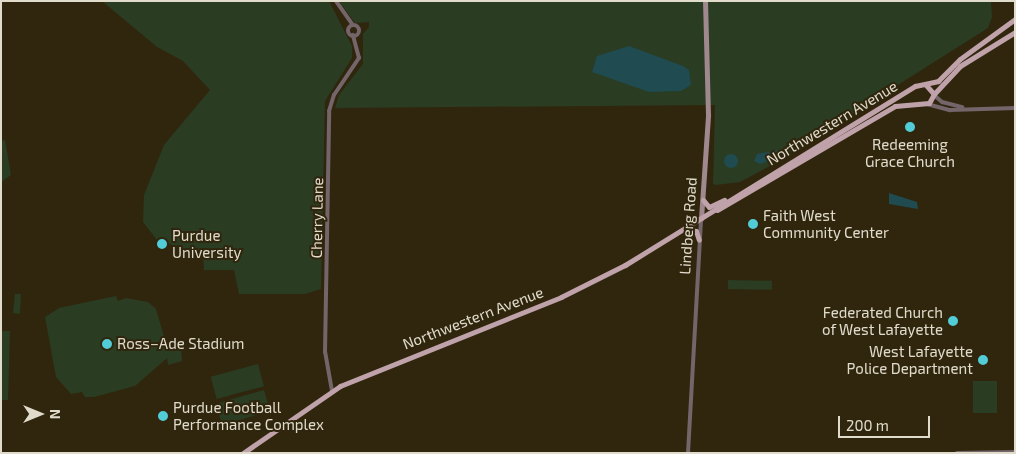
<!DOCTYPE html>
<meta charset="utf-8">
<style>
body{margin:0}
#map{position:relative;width:1016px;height:454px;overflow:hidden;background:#30260d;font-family:"Exo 2",sans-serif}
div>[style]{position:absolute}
.green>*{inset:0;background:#2a3c22;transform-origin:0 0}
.water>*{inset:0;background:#1f4b51}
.round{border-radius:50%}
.tertiary>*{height:4px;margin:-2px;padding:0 2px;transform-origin:2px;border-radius:2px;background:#736569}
.tertiary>.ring{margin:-2px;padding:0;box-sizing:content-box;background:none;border:4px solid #736569;border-radius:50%}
.secondary>*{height:4.5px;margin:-2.25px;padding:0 2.25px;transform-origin:2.25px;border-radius:2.25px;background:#9f888e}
.primary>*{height:5px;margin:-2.5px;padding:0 2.5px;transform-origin:2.5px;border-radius:2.5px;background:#c0a3aa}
.dots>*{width:14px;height:14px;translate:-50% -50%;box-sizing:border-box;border:2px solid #30260d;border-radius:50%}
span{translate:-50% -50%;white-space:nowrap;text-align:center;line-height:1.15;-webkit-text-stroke:4px #30260d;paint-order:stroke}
.street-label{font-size:15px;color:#e1dbcc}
.poi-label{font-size:15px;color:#e1dbcc}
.left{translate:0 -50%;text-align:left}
.right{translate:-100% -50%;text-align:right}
.frame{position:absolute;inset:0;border:2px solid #e1dbcc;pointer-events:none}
.north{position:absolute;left:15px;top:389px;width:50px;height:50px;-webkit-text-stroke:4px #30260d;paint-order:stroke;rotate:90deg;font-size:14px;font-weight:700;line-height:20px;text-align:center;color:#e1dbcc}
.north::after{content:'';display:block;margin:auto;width:18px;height:22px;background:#e1dbcc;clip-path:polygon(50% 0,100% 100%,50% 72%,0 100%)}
.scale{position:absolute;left:838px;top:416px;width:92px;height:22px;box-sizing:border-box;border:2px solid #e1dbcc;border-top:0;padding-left:6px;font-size:15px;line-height:18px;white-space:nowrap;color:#e1dbcc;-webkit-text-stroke:4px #30260d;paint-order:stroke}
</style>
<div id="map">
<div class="green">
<div style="clip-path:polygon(102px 1px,329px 1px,352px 46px,352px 58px,325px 101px,321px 289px,305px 294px,239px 294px,234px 270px,204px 270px,203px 255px,157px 240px,143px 222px,144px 195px,164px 145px,210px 90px,183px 61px,157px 47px)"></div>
<div style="clip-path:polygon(339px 1px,991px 1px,992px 17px,988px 28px,768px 167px,740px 182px,716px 185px,713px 184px,715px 105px,335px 108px,339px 95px,363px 64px,363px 34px,369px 27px,369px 22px,355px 23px)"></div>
<div style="clip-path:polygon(5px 140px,11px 175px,1px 182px,1px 141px)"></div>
<div style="left:728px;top:280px;width:44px;height:9px;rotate:1deg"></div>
<div style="clip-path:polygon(15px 294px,21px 294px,20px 314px,13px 313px)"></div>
<div style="clip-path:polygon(116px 296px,118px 301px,126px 298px,148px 302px,156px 309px,167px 347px,181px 347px,182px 361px,168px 365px,167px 358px,135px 386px,94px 397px,85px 397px,82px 392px,71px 394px,56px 377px,45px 317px,59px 308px)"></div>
<div style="clip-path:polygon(1px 331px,10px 331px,8px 400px,1px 400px)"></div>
<div style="left:258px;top:364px;width:23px;height:49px;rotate:75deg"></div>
<div style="left:973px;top:381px;width:24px;height:32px"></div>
<div style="left:264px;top:390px;width:22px;height:50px;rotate:74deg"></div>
</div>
<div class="water">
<div style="clip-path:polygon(629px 46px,683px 66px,689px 70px,691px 85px,681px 91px,649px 92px,592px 72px,597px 56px)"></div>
<div style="clip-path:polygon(785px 149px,788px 152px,781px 157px,760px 164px,754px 161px,757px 154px)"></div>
<div class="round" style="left:724px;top:154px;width:14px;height:14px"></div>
<div style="clip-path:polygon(889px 193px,917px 202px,918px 209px,889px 204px)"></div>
</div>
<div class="tertiary">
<div style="left:336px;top:1px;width:28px;rotate:55deg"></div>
<div class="ring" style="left:347.5px;top:24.5px;width:7px;height:7px"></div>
<div style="left:934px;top:95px;width:11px;rotate:41deg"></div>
<div style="left:942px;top:102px;width:21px;rotate:14deg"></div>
<div style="left:927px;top:104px;width:24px;rotate:15deg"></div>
<div style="left:950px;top:110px;width:65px;rotate:-1.8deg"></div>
<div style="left:332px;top:391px;width:40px;rotate:-100deg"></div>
<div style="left:325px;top:352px;width:241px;rotate:-89deg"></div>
<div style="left:329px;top:111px;width:17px;rotate:-73deg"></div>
<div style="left:334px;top:95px;width:45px;rotate:-56deg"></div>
<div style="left:359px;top:58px;width:24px;rotate:-105deg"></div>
<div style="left:688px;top:453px;width:234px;rotate:-86.8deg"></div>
<div style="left:957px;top:453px;width:58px;rotate:-1deg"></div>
</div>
<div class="secondary">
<div style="left:701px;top:219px;width:104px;rotate:-86.1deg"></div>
<div style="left:708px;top:115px;width:114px;rotate:-91.5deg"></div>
</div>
<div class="primary">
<div style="left:934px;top:94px;width:38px;rotate:-47deg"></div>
<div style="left:960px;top:66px;width:65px;rotate:-31.7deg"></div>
<div style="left:703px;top:200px;width:9px;rotate:49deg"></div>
<div style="left:709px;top:207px;width:17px;rotate:-25deg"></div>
<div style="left:717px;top:210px;width:206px;rotate:-30.3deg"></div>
<div style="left:895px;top:106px;width:34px;rotate:-5deg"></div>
<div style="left:929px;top:103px;width:10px;rotate:-61deg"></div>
<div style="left:934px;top:94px;width:13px;rotate:-132deg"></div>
<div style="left:685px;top:229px;width:11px;rotate:10deg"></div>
<div style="left:696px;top:231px;width:9px;rotate:72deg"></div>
<div style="left:243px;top:453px;width:118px;rotate:-34.6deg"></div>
<div style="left:340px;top:386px;width:238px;rotate:-21.9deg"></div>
<div style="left:561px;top:297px;width:72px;rotate:-26.6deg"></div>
<div style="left:625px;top:265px;width:341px;rotate:-31.7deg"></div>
<div style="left:915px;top:86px;width:24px;rotate:-12deg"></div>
<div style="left:938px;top:81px;width:31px;rotate:-45deg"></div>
<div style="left:960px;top:59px;width:68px;rotate:-36deg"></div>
</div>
<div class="dots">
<div style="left:910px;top:127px;background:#52ccd6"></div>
<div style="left:753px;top:224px;background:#52ccd6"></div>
<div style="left:162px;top:244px;background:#52ccd6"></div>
<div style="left:953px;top:321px;background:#52ccd6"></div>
<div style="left:107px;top:344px;background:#52ccd6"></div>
<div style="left:983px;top:360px;background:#52ccd6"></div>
<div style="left:163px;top:416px;background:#52ccd6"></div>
</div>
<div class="street-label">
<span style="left:832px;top:123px;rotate:-31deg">Northwestern Avenue</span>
<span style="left:317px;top:218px;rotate:-89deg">Cherry Lane</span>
<span style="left:688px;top:226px;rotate:-86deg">Lindberg Road</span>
<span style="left:473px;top:318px;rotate:-21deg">Northwestern Avenue</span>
</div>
<div class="poi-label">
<span style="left:910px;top:153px">Redeeming<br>Grace Church</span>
<span class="left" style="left:763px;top:224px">Faith West<br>Community Center</span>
<span class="left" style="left:172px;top:244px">Purdue<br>University</span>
<span class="right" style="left:943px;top:321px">Federated Church<br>of West Lafayette</span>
<span class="left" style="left:117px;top:344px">Ross–Ade Stadium</span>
<span class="right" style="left:973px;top:360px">West Lafayette<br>Police Department</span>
<span class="left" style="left:173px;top:416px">Purdue Football<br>Performance Complex</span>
</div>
<div class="frame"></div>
<div class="north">N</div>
<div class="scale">200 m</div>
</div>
